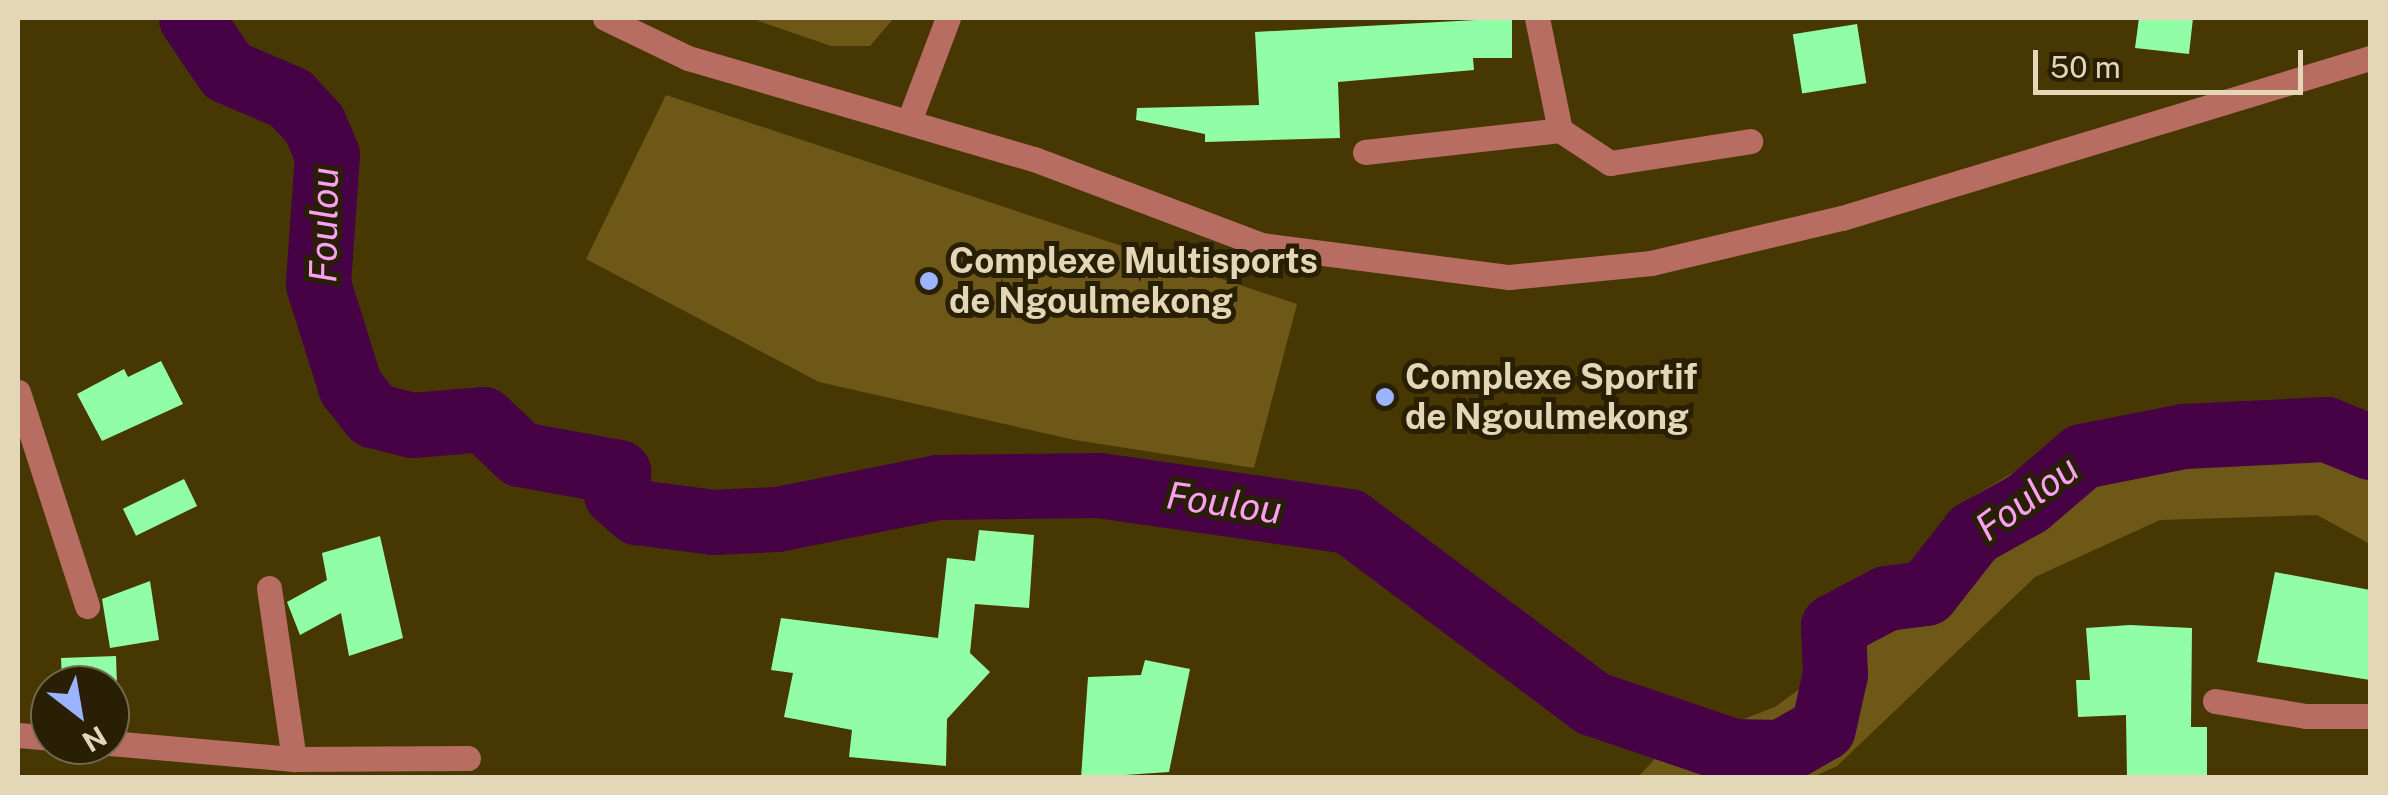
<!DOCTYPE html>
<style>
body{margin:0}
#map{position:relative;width:2388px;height:795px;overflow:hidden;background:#473702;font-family:"Public Sans",sans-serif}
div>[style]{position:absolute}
.green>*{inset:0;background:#6e5818}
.river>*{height:65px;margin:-32.5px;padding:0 32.5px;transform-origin:32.5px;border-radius:32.5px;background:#460245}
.building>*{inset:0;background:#91fda7;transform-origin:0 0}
.minor>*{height:25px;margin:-12.5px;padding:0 12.5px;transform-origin:12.5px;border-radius:12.5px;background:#b76d62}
.dots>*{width:28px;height:28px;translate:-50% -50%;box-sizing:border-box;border:5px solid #281f05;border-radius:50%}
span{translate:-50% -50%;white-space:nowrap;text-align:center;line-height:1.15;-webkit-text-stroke:10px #281f05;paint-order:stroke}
.poi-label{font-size:35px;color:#e3d7b8;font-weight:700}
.left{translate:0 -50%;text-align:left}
.water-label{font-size:38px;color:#faa0f3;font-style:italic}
.frame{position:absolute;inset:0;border:20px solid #e3d7b8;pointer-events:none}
.north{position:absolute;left:30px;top:665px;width:100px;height:100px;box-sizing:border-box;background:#281f05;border:2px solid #73694d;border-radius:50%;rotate:149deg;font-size:28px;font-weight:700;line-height:40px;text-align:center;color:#e3d7b8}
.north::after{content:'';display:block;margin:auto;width:35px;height:45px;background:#9bb4fd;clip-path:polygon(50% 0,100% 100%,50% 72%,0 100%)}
.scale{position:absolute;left:2033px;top:50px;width:270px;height:45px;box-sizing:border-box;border:5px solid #e3d7b8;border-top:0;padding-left:12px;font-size:30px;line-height:35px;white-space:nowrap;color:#e3d7b8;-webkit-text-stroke:8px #281f05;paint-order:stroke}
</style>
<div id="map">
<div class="green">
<div style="clip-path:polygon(750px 18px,894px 18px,870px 46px,831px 46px)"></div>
<div style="clip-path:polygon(666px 95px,1297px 304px,1254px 468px,1075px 440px,819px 382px,586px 259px)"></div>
<div style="clip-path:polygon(2277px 407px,2370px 450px,2370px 544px,2317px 515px,2160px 520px,2035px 577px,1837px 766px,1813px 777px,1638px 777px,1663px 750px,1775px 707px,1820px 674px,1974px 496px,2049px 451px,2159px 413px)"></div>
</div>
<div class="river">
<div style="left:191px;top:18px;width:64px;rotate:55.8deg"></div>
<div style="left:227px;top:71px;width:69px;rotate:23.2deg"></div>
<div style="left:290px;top:98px;width:35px;rotate:47deg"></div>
<div style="left:314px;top:124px;width:33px;rotate:67deg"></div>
<div style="left:327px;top:154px;width:130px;rotate:94deg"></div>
<div style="left:318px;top:284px;width:107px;rotate:72.6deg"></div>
<div style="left:350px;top:386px;width:37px;rotate:52deg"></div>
<div style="left:373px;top:415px;width:40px;rotate:14.4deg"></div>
<div style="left:412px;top:425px;width:71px;rotate:-4.8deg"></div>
<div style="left:483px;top:419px;width:51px;rotate:43.4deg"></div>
<div style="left:520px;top:454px;width:100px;rotate:10.4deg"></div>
<div style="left:618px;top:472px;width:22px;rotate:95deg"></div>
<div style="left:616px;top:494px;width:28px;rotate:41deg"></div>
<div style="left:637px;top:512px;width:77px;rotate:7.5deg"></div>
<div style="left:713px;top:522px;width:64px;rotate:-2.7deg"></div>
<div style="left:777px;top:519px;width:163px;rotate:-11.3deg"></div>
<div style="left:937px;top:487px;width:162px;rotate:-0.7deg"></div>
<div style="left:1099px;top:485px;width:253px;rotate:8.2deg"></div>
<div style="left:1349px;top:521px;width:304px;rotate:36.8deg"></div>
<div style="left:1592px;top:703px;width:149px;rotate:18.8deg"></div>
<div style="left:1733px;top:751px;width:48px;rotate:1.2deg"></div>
<div style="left:1781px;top:752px;width:48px;rotate:-29.7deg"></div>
<div style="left:1823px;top:728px;width:55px;rotate:-77.5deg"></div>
<div style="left:1835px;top:674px;width:48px;rotate:-92.4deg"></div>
<div style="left:1833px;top:626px;width:60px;rotate:-27.8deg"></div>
<div style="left:1886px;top:598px;width:40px;rotate:-7.1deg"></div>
<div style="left:1926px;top:593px;width:76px;rotate:-51.9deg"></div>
<div style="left:1973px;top:533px;width:62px;rotate:-29.1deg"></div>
<div style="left:2027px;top:503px;width:72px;rotate:-40.5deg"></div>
<div style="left:2082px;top:456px;width:104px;rotate:-11.1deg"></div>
<div style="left:2184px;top:436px;width:142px;rotate:-2.8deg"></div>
<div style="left:2326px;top:429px;width:48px;rotate:22.2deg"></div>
</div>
<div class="building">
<div style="clip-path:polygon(1512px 18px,1512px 58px,1473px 58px,1474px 70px,1338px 82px,1340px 138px,1205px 142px,1205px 134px,1136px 120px,1137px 108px,1259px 105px,1255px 32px)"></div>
<div style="clip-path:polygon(2139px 18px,2193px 18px,2189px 54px,2135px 48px)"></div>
<div style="left:1857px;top:24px;width:60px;height:65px;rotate:81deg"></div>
<div style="clip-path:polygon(161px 361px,183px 404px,102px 441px,77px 394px,124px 369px,128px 377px)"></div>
<div style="left:184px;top:479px;width:30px;height:68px;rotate:64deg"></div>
<div style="clip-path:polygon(979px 530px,1034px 535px,1029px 608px,975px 604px,970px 653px,990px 672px,947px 719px,946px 766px,849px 757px,852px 730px,784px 717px,793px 673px,771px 670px,781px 618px,938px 638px,947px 558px,975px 561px)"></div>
<div style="clip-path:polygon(380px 536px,403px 638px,349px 656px,341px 613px,300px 635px,287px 602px,327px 580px,322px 553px)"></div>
<div style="clip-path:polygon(2275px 572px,2370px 590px,2370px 680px,2257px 662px)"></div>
<div style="clip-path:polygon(150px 581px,159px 640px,110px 648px,102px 599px)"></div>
<div style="clip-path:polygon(2130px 625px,2192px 628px,2191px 727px,2207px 727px,2207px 778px,2127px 778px,2126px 715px,2078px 717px,2076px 680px,2090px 680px,2086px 628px)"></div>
<div style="left:116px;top:656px;width:29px;height:55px;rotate:88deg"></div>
<div style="clip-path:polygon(1145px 660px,1190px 669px,1169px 772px,1081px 778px,1088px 677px,1141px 675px)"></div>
</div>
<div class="minor">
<div style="left:605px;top:18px;width:92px;rotate:25.7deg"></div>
<div style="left:688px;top:58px;width:360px;rotate:16.3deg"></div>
<div style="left:1034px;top:159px;width:243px;rotate:20.7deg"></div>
<div style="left:1261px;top:245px;width:250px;rotate:7.4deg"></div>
<div style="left:1509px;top:277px;width:143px;rotate:-5.6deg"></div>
<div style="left:1651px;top:263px;width:196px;rotate:-13.3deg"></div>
<div style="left:1842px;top:218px;width:552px;rotate:-16.86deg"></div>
<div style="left:1537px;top:18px;width:114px;rotate:78.4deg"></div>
<div style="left:909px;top:121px;width:110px;rotate:-69.3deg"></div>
<div style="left:1365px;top:152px;width:196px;rotate:-6.4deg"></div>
<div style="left:1560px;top:130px;width:60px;rotate:33.4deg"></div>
<div style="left:1610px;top:163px;width:142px;rotate:-8.9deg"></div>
<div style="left:18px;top:392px;width:225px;rotate:72.1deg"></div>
<div style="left:269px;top:588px;width:173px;rotate:81.7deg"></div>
<div style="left:2215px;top:701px;width:92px;rotate:9.4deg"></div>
<div style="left:2306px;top:716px;width:64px"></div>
<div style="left:18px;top:735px;width:32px;rotate:5deg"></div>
<div style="left:110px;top:743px;width:185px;rotate:5deg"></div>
<div style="left:294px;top:759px;width:174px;rotate:-0.3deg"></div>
</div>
<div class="dots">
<div style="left:929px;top:281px;background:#9bb4fd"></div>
<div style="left:1385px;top:397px;background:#9bb4fd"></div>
</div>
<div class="poi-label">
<span class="left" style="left:949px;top:281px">Complexe Multisports<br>de Ngoulmekong</span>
<span class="left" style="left:1405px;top:397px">Complexe Sportif<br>de Ngoulmekong</span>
</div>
<div class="water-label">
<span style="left:324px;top:225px;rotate:-89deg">Foulou</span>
<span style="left:2027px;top:498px;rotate:-36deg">Foulou</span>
<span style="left:1224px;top:503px;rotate:8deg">Foulou</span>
</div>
<div class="frame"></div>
<div class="north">N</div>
<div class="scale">50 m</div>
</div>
